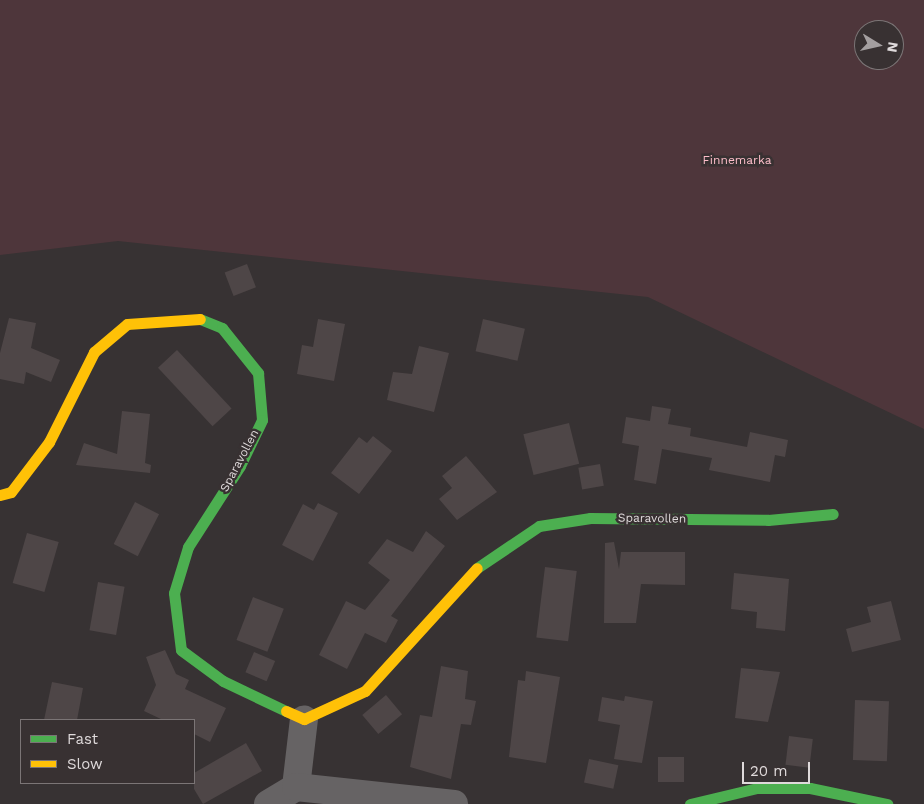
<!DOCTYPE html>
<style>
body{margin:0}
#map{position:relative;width:924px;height:804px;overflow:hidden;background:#373233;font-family:"Work Sans",sans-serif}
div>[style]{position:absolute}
.green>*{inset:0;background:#4e363b}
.building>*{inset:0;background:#4e4647;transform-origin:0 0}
.street>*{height:28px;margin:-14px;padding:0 14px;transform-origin:14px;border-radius:14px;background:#666364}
.fast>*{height:11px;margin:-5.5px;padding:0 5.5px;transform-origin:5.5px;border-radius:5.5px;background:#4caf50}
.slow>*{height:11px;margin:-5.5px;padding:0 5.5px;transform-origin:5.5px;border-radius:5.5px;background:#ffc107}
span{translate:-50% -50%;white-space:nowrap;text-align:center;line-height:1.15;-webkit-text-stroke:5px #383132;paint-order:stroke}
.park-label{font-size:12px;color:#fdbdc9}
.street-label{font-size:12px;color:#dfdadb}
.legend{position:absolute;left:20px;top:719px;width:175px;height:65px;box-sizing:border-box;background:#383132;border:1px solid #7b7576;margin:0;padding:6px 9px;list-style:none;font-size:15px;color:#dfdadb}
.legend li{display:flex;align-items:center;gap:10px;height:25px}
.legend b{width:25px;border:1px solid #7b7576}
.north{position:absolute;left:854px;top:20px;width:50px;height:50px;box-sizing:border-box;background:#383132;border:1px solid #7b7576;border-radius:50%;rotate:99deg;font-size:14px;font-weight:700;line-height:20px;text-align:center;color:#dfdadb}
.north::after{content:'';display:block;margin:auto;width:18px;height:22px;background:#a49fa0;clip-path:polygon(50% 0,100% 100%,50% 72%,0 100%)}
.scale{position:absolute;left:742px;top:762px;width:68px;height:22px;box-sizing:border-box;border:2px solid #dfdadb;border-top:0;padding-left:6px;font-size:15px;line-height:18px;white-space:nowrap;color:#dfdadb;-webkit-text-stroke:4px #383132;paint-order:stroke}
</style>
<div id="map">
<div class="green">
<div style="clip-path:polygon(evenodd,0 0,924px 0,924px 429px,648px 297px,118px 241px,0 255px,0 0,864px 30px,894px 30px,894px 60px,864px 60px,864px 30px)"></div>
</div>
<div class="building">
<div style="left:247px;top:264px;width:25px;height:24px;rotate:69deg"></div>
<div style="clip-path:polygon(9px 318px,36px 323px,31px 348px,60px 360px,51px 382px,26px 372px,24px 384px,0 379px,0 353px)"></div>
<div style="clip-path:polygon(318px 319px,345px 324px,334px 381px,297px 374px,302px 345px,313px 347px)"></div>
<div style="left:483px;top:319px;width:43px;height:33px;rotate:13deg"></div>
<div style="clip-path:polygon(419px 346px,449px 353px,434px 412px,387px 400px,393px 372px,412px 374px)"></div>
<div style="left:177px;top:350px;width:80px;height:26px;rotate:47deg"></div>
<div style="clip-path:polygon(652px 406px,671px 409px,668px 424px,691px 428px,690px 436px,747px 447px,750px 432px,788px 440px,785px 457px,775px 455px,770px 482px,709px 470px,712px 458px,662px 449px,656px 484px,634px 480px,639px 446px,622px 443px,626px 417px,650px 421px)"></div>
<div style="clip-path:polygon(122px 411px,150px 414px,145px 463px,151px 465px,150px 473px,76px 465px,84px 443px,117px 454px)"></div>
<div style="left:569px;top:423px;width:42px;height:47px;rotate:76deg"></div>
<div style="clip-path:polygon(373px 436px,392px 451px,359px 494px,331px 473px,359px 437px,367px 443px)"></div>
<div style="clip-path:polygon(466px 456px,497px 492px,457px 520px,439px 499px,452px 488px,442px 476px)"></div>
<div style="left:600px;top:464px;width:22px;height:22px;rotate:80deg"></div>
<div style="left:135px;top:502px;width:27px;height:47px;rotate:27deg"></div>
<div style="clip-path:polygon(318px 503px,338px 513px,313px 561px,282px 545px,303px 504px,314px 510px)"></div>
<div style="clip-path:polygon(426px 531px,445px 546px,391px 616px,398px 620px,386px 643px,365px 633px,347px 669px,319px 655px,346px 601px,365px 610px,390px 580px,368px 563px,387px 539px,413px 552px)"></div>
<div style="left:27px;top:533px;width:33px;height:52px;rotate:16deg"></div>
<div style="clip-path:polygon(614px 542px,619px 569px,621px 552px,685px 552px,685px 585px,641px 584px,636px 623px,604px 623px,605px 543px)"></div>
<div style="left:545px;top:567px;width:32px;height:71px;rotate:7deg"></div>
<div style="clip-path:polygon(734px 573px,789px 579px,785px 631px,756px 628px,757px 612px,731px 609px)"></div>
<div style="left:98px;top:582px;width:27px;height:49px;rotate:10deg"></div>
<div style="left:253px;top:597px;width:33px;height:46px;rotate:21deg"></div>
<div style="clip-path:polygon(891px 601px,901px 640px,852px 652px,846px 629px,871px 622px,867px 607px)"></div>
<div style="clip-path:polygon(165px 650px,176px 674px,189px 680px,185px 689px,226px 708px,210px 742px,194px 734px,194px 720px,163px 720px,144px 711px,156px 685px,146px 657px)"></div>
<div style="left:254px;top:652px;width:23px;height:22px;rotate:23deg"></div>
<div style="clip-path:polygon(441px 666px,468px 671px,465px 699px,476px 701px,471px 725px,461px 724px,451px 779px,410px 767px,420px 715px,432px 717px)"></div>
<div style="clip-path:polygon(741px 668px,780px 672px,768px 722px,735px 718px)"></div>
<div style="clip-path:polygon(526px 671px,560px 677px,546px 763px,509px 757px,518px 680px,525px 681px)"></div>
<div style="clip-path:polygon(52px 682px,83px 688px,77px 720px,44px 720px)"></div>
<div style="left:386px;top:695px;width:25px;height:31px;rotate:50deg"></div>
<div style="clip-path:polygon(625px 696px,653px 701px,642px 763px,614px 759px,620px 725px,598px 721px,602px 697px,624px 701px)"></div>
<div style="left:855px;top:700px;width:34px;height:60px;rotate:2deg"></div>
<div style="left:789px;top:736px;width:24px;height:29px;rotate:7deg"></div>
<div style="clip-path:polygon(246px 743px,262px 771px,203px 804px,194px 789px,194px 773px)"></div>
<div style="left:658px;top:757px;width:26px;height:25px"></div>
<div style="left:589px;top:759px;width:30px;height:24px;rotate:12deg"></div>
</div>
<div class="street">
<div style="left:296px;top:787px;width:68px;rotate:-83.3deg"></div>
<div style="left:268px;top:804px;width:33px;rotate:-31deg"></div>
<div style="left:296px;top:787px;width:159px;rotate:6.1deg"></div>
</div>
<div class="fast">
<div style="left:200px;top:319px;width:24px;rotate:22deg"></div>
<div style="left:222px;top:328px;width:58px;rotate:51.3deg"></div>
<div style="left:258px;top:373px;width:47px;rotate:85.1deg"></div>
<div style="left:262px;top:420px;width:51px;rotate:115.6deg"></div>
<div style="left:240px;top:466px;width:96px;rotate:122.7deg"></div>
<div style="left:188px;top:547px;width:48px;rotate:106.9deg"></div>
<div style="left:174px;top:593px;width:57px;rotate:83deg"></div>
<div style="left:181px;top:650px;width:52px;rotate:36.4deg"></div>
<div style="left:223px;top:681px;width:70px;rotate:25.5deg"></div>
<div style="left:477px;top:568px;width:75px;rotate:-34.1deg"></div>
<div style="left:539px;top:526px;width:52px;rotate:-8.9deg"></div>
<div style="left:590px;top:518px;width:178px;rotate:0.6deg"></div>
<div style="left:768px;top:520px;width:65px;rotate:-5.3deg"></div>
<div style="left:690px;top:804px;width:69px;rotate:-13.4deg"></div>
<div style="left:757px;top:788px;width:53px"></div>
<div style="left:810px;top:788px;width:79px;rotate:11.7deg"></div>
</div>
<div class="slow">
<div style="left:0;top:495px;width:11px;rotate:-15deg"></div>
<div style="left:11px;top:492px;width:63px;rotate:-52.8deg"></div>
<div style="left:49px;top:442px;width:101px;rotate:-63.4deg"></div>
<div style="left:94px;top:352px;width:43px;rotate:-40.3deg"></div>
<div style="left:127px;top:324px;width:73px;rotate:-3.9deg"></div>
<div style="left:286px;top:711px;width:20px;rotate:24deg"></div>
<div style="left:304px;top:719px;width:67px;rotate:-24.7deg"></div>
<div style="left:365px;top:691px;width:166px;rotate:-47.7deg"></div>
</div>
<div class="park-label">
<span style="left:737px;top:161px">Finnemarka</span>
</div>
<div class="street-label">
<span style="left:240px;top:461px;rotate:-62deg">Sparavollen</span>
<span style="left:652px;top:519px;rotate:1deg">Sparavollen</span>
</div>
<ul class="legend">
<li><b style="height:6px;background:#4caf50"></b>Fast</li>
<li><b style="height:6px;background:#ffc107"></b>Slow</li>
</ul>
<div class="north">N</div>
<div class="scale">20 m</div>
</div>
